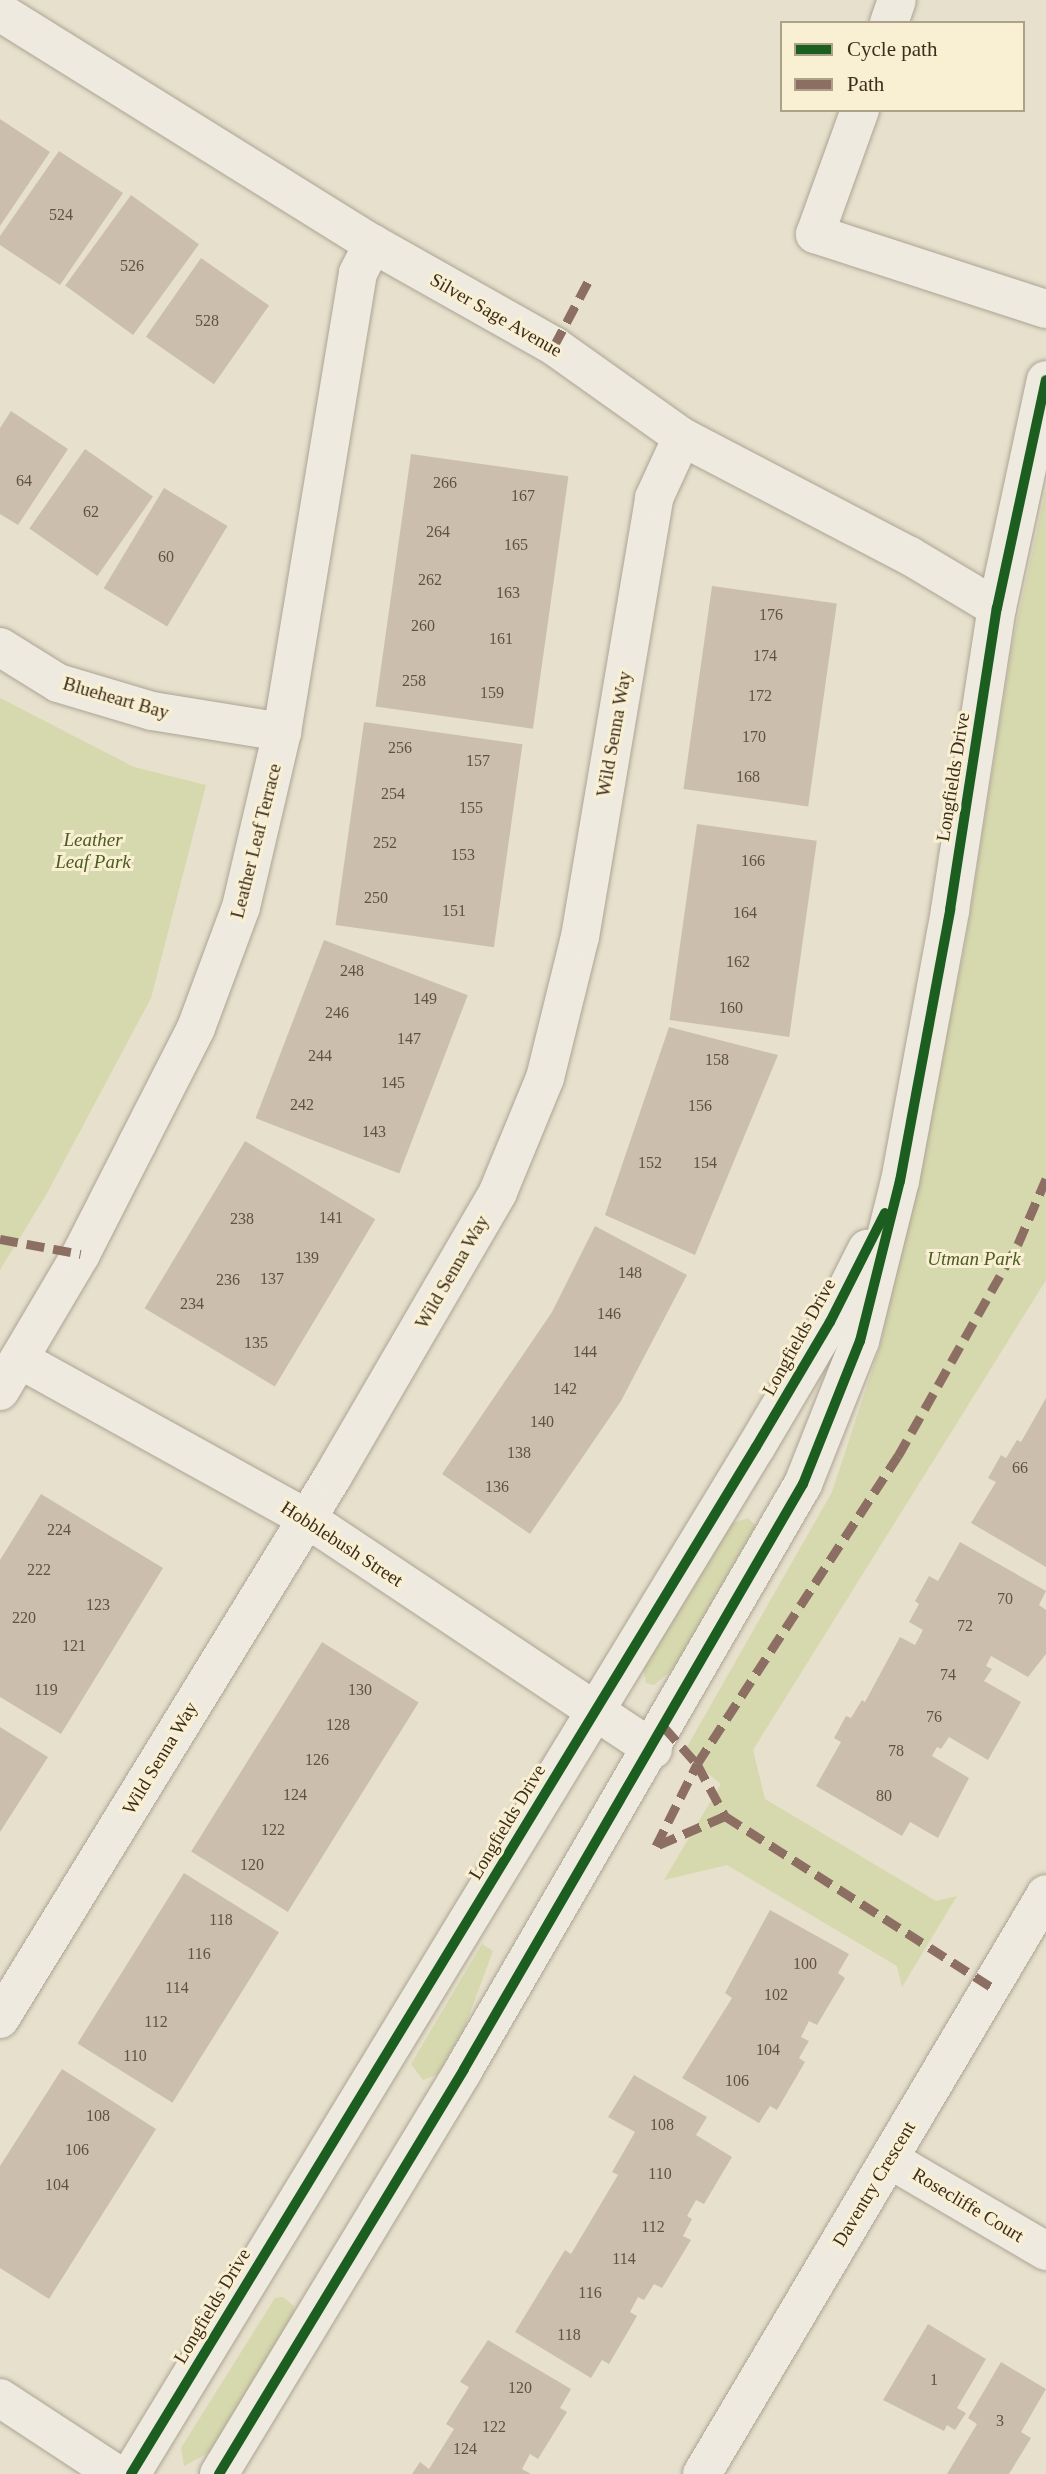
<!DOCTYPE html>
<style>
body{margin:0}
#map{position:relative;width:1046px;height:2474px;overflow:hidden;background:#e7e0cc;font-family:Georgia,serif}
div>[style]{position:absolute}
.green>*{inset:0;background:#d6d8ad}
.building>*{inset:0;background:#ccbead;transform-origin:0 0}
.roads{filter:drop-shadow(0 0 2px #aca495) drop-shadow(0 0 2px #aca495)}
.minor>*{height:38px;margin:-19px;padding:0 19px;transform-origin:19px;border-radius:19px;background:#efeadf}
.quiet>*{height:9px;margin-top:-4.5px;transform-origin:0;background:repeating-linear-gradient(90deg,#8d6e63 0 18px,transparent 0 27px)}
.cycleway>*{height:10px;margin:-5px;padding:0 5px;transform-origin:5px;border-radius:5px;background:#1b5e20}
span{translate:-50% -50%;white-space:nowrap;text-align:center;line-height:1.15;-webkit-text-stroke:6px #f9efd2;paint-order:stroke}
.number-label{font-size:16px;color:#605140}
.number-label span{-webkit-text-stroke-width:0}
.street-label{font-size:19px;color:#3c2d1c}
.park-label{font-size:19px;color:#4b5b21;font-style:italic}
.legend{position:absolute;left:780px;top:21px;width:245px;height:91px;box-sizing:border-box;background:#f9efd2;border:2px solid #ada189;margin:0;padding:9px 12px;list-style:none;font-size:21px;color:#3c2d1c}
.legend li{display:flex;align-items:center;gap:14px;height:35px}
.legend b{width:35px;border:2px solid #ada189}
</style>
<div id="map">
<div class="green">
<div style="clip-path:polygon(1046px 489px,1046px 1280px,753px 1750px,765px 1799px,936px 1901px,957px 1896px,902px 1987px,897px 1966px,727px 1865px,664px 1880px,721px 1784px,683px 1754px,832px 1492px,880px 1346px,965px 946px,1012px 645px)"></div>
<div style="clip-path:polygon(0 698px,134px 767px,206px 785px,151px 998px,46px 1195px,0 1270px)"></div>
<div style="clip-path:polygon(748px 1518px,758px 1528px,686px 1658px,654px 1685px,646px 1683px,643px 1667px,728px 1525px)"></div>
<div style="clip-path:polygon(482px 1944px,493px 1951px,464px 2029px,438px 2074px,423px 2080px,411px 2064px)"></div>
<div style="clip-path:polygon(283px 2297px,294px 2306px,294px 2318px,210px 2452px,184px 2466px,181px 2448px,275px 2298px)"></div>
</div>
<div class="building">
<div style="clip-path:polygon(0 119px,50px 152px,0 226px)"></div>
<div style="clip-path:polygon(59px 151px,123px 193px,60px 285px,0 245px,0 236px)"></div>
<div style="left:131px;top:195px;width:84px;height:112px;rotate:36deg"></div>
<div style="left:201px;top:258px;width:83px;height:96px;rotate:35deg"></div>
<div style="clip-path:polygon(11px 411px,68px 449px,18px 525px,0 514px,0 428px)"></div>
<div style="left:85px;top:449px;width:83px;height:97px;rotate:35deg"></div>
<div style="left:411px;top:454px;width:159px;height:255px;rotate:8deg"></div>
<div style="left:164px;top:488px;width:74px;height:117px;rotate:31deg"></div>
<div style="left:712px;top:586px;width:126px;height:205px;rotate:8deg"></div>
<div style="left:364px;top:722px;width:160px;height:205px;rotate:8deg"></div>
<div style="left:697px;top:824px;width:121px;height:198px;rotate:8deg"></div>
<div style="left:324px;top:940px;width:154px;height:191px;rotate:21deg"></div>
<div style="clip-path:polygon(669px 1027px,778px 1055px,695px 1255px,605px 1215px)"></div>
<div style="left:245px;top:1141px;width:152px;height:195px;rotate:31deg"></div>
<div style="clip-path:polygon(595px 1226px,687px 1275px,621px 1401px,530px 1534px,442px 1474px,552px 1312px)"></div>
<div style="clip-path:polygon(1046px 1398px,1046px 1567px,971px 1523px,996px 1482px,988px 1478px,1001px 1455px,1006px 1458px,1017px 1440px,1021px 1442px)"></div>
<div style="clip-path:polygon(41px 1494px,163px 1568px,61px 1734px,0 1697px,0 1560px)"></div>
<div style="clip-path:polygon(960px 1542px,1046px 1591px,1039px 1605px,1046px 1610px,1046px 1654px,1028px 1677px,991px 1656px,986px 1666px,992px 1669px,984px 1681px,1021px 1702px,988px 1760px,949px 1737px,941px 1749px,937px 1747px,932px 1756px,969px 1778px,938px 1838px,910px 1822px,902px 1836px,816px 1786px,841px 1742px,834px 1738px,846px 1716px,851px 1718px,862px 1700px,865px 1702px,900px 1637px,915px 1645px,923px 1630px,909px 1622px,919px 1604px,915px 1601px,929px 1576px,938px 1581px)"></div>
<div style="left:322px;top:1642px;width:114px;height:247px;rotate:32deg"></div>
<div style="clip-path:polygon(0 1727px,48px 1757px,0 1832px)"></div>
<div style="left:184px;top:1873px;width:112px;height:201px;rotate:32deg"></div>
<div style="clip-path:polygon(770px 1910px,849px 1954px,838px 1973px,845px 1978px,817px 2025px,809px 2021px,801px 2037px,809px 2041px,799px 2058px,805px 2062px,777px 2110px,770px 2106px,759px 2123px,682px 2078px,732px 1998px,725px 1993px)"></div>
<div style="clip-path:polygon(62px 2069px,156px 2129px,49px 2299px,0 2268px,0 2166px)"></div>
<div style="clip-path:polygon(634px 2075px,707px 2117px,696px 2135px,732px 2157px,704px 2204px,696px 2200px,687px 2216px,692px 2219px,683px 2236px,691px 2240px,662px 2288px,654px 2284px,644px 2300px,638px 2297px,630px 2312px,637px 2316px,609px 2364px,602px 2360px,591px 2378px,515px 2332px,565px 2250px,571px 2254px,618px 2175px,612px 2172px,635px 2132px,608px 2117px)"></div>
<div style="clip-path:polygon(928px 2324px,986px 2359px,957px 2408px,966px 2413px,955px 2430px,947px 2425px,944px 2431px,883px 2400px)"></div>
<div style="clip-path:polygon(488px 2340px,571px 2389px,560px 2408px,567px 2412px,538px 2459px,530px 2454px,522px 2469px,531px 2474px,412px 2474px,420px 2462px,429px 2469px,454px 2429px,446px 2424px,469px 2387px,460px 2382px)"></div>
<div style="clip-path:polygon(1001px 2362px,1046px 2389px,1021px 2432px,1031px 2438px,1009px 2474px,947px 2474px,977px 2424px,968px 2418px)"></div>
</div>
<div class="roads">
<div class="minor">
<div style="left:0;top:12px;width:439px;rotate:31.9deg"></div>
<div style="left:373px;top:244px;width:208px;rotate:29.4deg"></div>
<div style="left:554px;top:346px;width:157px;rotate:35.4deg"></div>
<div style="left:682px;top:437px;width:257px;rotate:27.6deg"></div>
<div style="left:910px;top:556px;width:101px;rotate:30.9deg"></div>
<div style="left:889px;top:23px;width:24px;rotate:-71deg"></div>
<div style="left:860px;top:110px;width:132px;rotate:109.9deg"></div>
<div style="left:815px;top:234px;width:243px;rotate:18deg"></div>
<div style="left:0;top:647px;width:68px;rotate:31.8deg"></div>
<div style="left:58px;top:683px;width:98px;rotate:16.6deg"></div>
<div style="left:152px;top:711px;width:132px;rotate:9.2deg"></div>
<div style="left:19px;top:1359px;width:328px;rotate:29deg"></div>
<div style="left:306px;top:1518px;width:417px;rotate:33.7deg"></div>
<div style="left:0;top:1391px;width:159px;rotate:-59.4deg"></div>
<div style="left:81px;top:1254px;width:123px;rotate:-63deg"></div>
<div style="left:137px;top:1144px;width:130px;rotate:-63deg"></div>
<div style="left:196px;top:1028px;width:129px;rotate:-69.6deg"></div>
<div style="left:241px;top:907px;width:180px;rotate:-76.8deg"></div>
<div style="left:282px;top:732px;width:465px;rotate:-80.6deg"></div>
<div style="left:358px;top:273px;width:33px;rotate:-63deg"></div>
<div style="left:0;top:2019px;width:637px;rotate:-58.48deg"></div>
<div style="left:333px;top:1476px;width:328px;rotate:-59.8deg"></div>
<div style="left:498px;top:1192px;width:123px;rotate:-67.6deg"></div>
<div style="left:545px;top:1078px;width:145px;rotate:-76.1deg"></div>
<div style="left:580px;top:937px;width:445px;rotate:-80.4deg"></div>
<div style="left:654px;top:498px;width:67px;rotate:-65.3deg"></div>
<div style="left:889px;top:2159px;width:182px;rotate:30.4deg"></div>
<div style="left:0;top:2398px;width:139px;rotate:33.2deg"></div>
<div style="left:131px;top:2474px;width:1202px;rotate:-58.68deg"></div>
<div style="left:756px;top:1447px;width:145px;rotate:-59.4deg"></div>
<div style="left:830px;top:1322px;width:82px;rotate:-63.1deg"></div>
<div style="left:219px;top:2474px;width:473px;rotate:-58.8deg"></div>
<div style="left:464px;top:2069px;width:676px;rotate:-59.91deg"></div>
<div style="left:803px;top:1484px;width:154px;rotate:-68.3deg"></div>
<div style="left:860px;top:1341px;width:165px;rotate:-76deg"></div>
<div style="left:900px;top:1181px;width:276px;rotate:-79.5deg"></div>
<div style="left:950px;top:910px;width:306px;rotate:-81.2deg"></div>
<div style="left:997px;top:608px;width:233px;rotate:-77.9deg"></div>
<div style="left:702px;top:2474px;width:674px;rotate:-59.33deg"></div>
</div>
</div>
<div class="quiet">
<div style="left:554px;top:346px;width:79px;rotate:-62.1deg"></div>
<div style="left:0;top:1239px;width:82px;rotate:10.5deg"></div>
<div style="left:664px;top:1727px;width:50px;rotate:48.3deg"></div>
<div style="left:697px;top:1764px;width:368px;rotate:-56.9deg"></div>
<div style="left:898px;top:1456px;width:244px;rotate:-60.5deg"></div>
<div style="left:1018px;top:1244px;width:71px;rotate:-66.7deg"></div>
<div style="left:725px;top:1816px;width:75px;rotate:156.5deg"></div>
<div style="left:656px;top:1846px;width:92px;rotate:-63.4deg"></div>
<div style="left:697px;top:1764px;width:59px;rotate:61.7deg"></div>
<div style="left:725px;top:1816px;width:316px;rotate:32.7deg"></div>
</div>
<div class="cycleway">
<div style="left:131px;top:2474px;width:1202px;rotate:-58.68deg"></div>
<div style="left:756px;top:1447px;width:145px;rotate:-59.4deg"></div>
<div style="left:830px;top:1322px;width:122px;rotate:-63.2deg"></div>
<div style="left:219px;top:2474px;width:473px;rotate:-58.8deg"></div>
<div style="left:464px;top:2069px;width:676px;rotate:-59.91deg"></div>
<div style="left:803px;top:1484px;width:154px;rotate:-68.3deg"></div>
<div style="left:860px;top:1341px;width:165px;rotate:-76deg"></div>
<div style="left:900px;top:1181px;width:276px;rotate:-79.5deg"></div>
<div style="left:950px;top:910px;width:306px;rotate:-81.2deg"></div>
<div style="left:997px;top:608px;width:233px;rotate:-77.9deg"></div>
</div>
<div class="number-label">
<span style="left:61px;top:215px">524</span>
<span style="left:132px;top:266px">526</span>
<span style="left:207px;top:321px">528</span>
<span style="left:24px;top:481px">64</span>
<span style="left:445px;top:483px">266</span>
<span style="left:523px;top:496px">167</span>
<span style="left:91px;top:512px">62</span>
<span style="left:438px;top:532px">264</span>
<span style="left:516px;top:545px">165</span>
<span style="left:166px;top:557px">60</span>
<span style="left:430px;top:580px">262</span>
<span style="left:508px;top:593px">163</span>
<span style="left:771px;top:615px">176</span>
<span style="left:423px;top:626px">260</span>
<span style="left:501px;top:639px">161</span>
<span style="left:765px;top:656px">174</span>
<span style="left:414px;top:681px">258</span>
<span style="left:492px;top:693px">159</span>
<span style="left:760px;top:696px">172</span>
<span style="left:754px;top:737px">170</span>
<span style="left:400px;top:748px">256</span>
<span style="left:478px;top:761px">157</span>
<span style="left:748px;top:777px">168</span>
<span style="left:393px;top:794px">254</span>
<span style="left:471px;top:808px">155</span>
<span style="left:385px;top:843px">252</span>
<span style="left:463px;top:855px">153</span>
<span style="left:753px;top:861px">166</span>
<span style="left:376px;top:898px">250</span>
<span style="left:454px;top:911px">151</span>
<span style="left:745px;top:913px">164</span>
<span style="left:738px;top:962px">162</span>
<span style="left:352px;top:971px">248</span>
<span style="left:425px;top:999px">149</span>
<span style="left:731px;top:1008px">160</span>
<span style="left:337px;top:1013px">246</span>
<span style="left:409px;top:1039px">147</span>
<span style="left:320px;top:1056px">244</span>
<span style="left:717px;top:1060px">158</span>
<span style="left:393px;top:1083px">145</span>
<span style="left:302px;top:1105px">242</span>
<span style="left:700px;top:1106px">156</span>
<span style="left:374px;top:1132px">143</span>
<span style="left:650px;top:1163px">152</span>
<span style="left:705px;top:1163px">154</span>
<span style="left:331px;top:1218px">141</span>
<span style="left:242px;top:1219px">238</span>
<span style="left:307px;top:1258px">139</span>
<span style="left:630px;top:1273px">148</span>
<span style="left:272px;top:1279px">137</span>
<span style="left:228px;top:1280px">236</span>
<span style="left:192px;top:1304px">234</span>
<span style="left:609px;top:1314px">146</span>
<span style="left:256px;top:1343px">135</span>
<span style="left:585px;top:1352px">144</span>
<span style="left:565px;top:1389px">142</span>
<span style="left:542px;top:1422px">140</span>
<span style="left:519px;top:1453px">138</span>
<span style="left:1020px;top:1468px">66</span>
<span style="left:497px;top:1487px">136</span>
<span style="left:59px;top:1530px">224</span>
<span style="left:39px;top:1570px">222</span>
<span style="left:1005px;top:1599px">70</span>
<span style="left:98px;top:1605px">123</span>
<span style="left:24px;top:1618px">220</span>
<span style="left:965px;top:1626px">72</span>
<span style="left:74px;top:1646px">121</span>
<span style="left:948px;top:1675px">74</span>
<span style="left:46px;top:1690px">119</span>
<span style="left:360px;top:1690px">130</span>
<span style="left:934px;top:1717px">76</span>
<span style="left:338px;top:1725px">128</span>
<span style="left:896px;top:1751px">78</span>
<span style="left:317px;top:1760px">126</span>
<span style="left:295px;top:1795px">124</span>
<span style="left:884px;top:1796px">80</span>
<span style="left:273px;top:1830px">122</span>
<span style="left:252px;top:1865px">120</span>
<span style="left:221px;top:1920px">118</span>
<span style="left:199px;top:1954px">116</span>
<span style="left:805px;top:1964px">100</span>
<span style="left:177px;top:1988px">114</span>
<span style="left:776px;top:1995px">102</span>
<span style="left:156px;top:2022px">112</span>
<span style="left:768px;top:2050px">104</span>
<span style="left:135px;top:2056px">110</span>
<span style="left:737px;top:2081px">106</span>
<span style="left:98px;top:2116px">108</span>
<span style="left:662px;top:2125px">108</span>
<span style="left:77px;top:2150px">106</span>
<span style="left:660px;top:2174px">110</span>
<span style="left:57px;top:2185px">104</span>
<span style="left:653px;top:2227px">112</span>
<span style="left:624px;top:2259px">114</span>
<span style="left:590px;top:2293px">116</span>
<span style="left:569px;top:2335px">118</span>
<span style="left:934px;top:2380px">1</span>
<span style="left:520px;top:2388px">120</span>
<span style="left:1000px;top:2421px">3</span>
<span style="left:494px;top:2427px">122</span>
<span style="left:465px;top:2449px">124</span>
</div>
<div class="street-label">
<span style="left:496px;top:315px;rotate:30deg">Silver Sage Avenue</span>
<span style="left:116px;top:698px;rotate:16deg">Blueheart Bay</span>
<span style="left:614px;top:734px;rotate:-80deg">Wild Senna Way</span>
<span style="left:953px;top:777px;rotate:-81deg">Longfields Drive</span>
<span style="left:256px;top:841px;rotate:-76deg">Leather Leaf Terrace</span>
<span style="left:452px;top:1272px;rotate:-60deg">Wild Senna Way</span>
<span style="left:799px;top:1337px;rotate:-61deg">Longfields Drive</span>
<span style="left:342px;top:1544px;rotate:33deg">Hobblebush Street</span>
<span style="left:160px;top:1758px;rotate:-59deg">Wild Senna Way</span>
<span style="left:507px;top:1822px;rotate:-59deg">Longfields Drive</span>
<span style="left:874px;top:2184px;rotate:-59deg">Daventry Crescent</span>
<span style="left:968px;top:2205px;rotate:31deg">Rosecliffe Court</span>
<span style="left:212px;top:2306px;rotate:-59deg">Longfields Drive</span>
</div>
<div class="park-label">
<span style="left:93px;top:851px">Leather<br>Leaf Park</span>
<span style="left:974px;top:1259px">Utman Park</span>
</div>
<ul class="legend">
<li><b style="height:9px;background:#1b5e20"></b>Cycle path</li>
<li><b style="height:9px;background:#8d6e63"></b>Path</li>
</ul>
</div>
